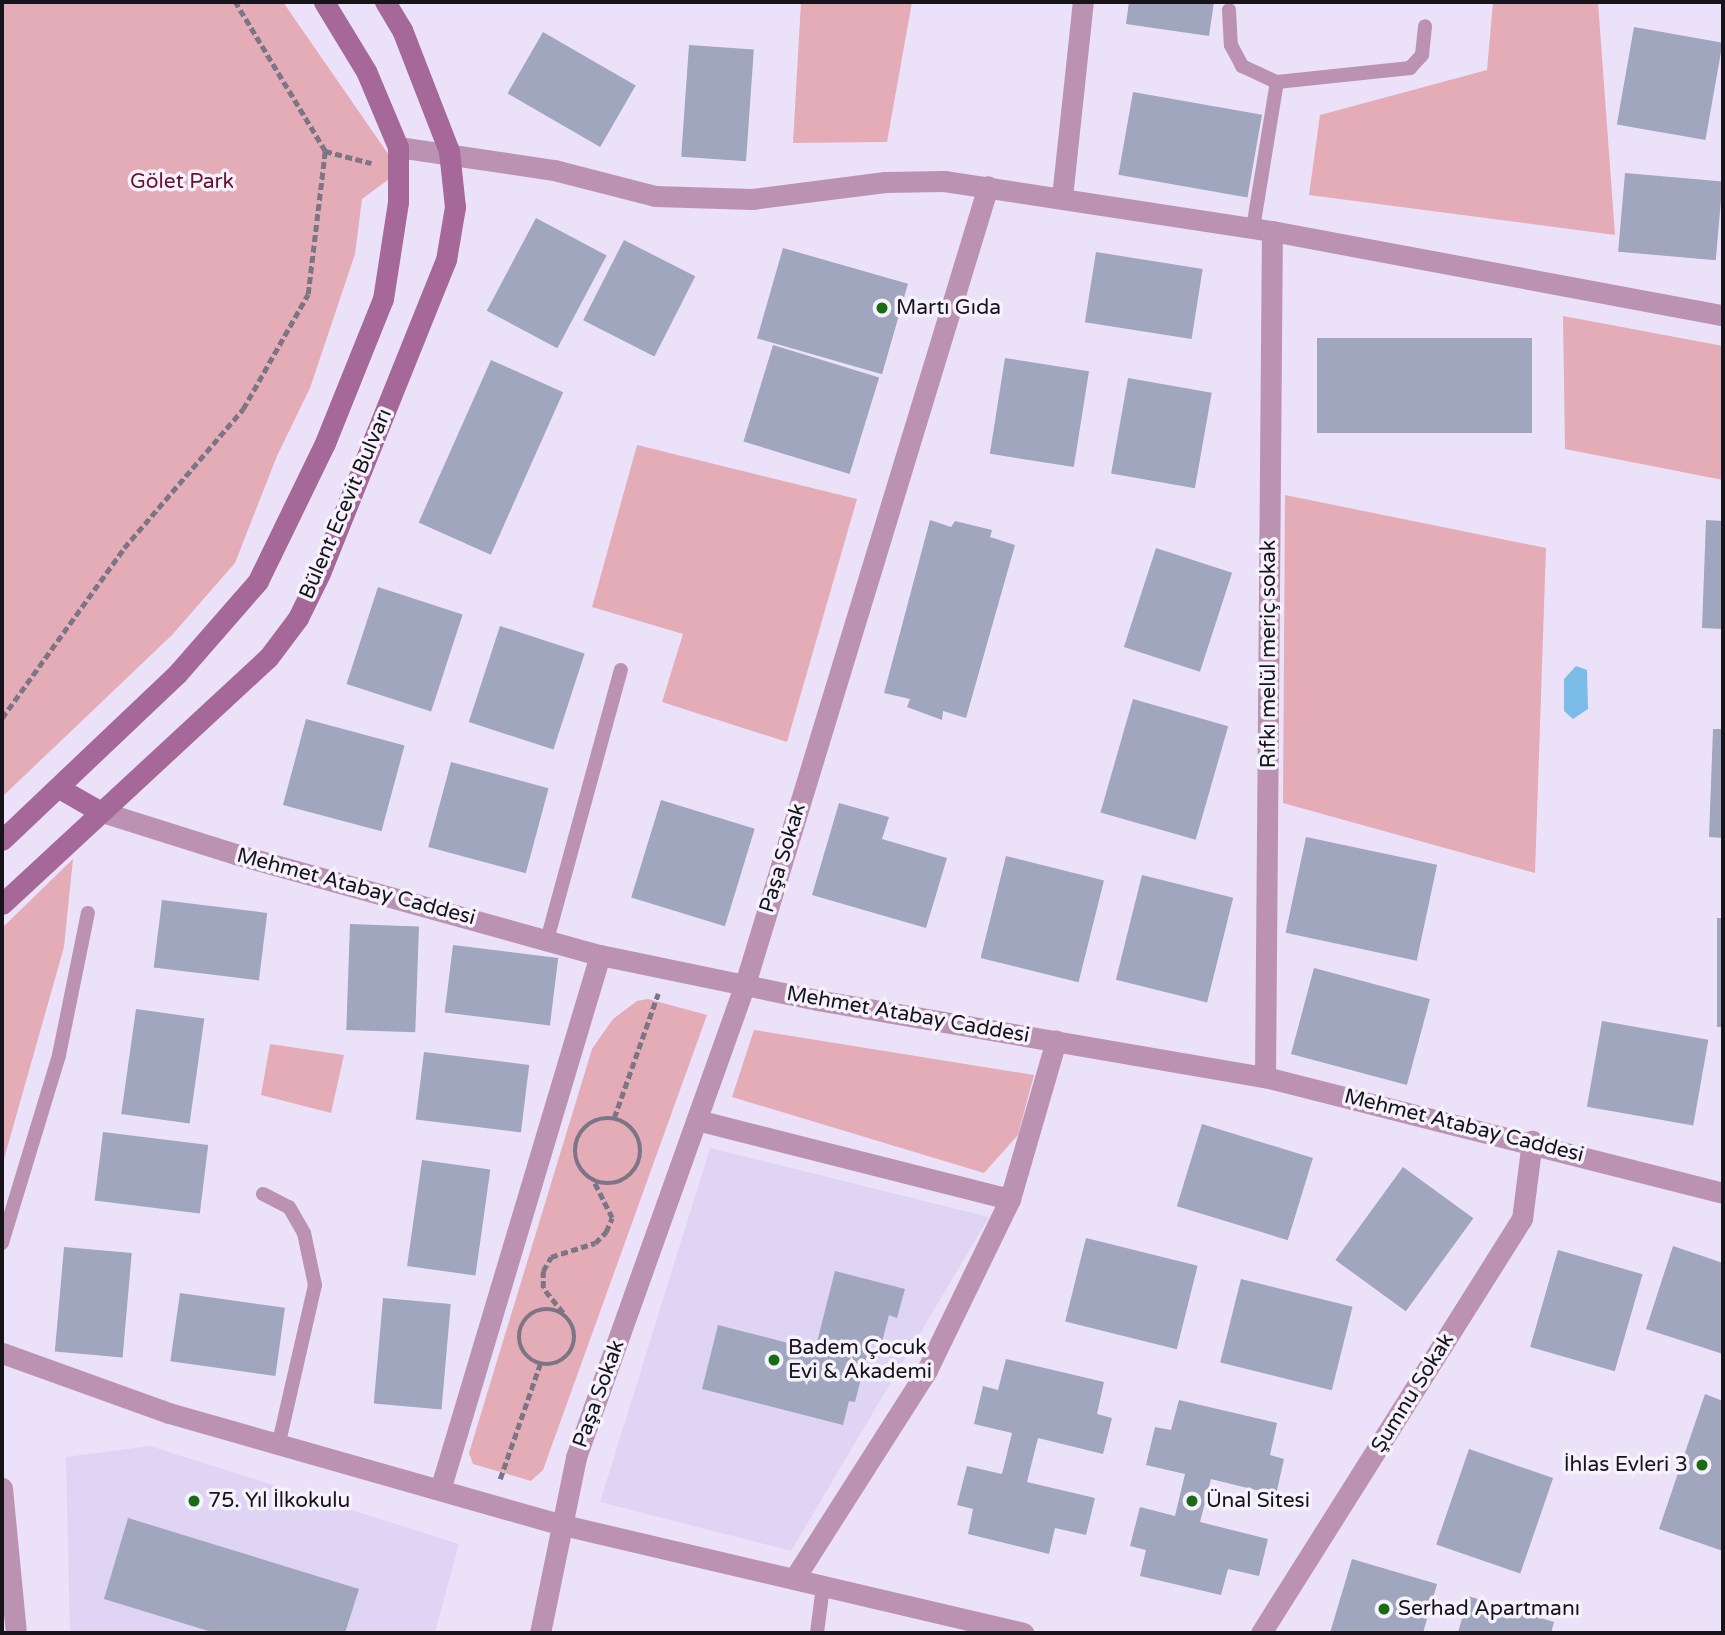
<!DOCTYPE html>
<meta charset="utf-8">
<style>
body{margin:0}
#map{position:relative;width:1725px;height:1635px;overflow:hidden;background:#ebe2fa;font-family:"Varela Round",sans-serif}
div>[style]{position:absolute}
.built>*{inset:0;background:#dfd4f3}
.green>*{inset:0;background:#e4acb6}
.water>*{inset:0;background:#7bbde8}
.building>*{inset:0;background:#9fa6bd;transform-origin:0 0}
.path>*{height:4.5px;margin-top:-2.25px;transform-origin:0;background:repeating-linear-gradient(90deg,#7b7585 0 7px,transparent 0 10.5px)}
.path>.ring{margin:-2.25px;padding:0;box-sizing:content-box;background:none;border:4.5px solid #7b7585;border-radius:50%}
.service>*{height:14px;margin:-7px;padding:0 7px;transform-origin:7px;border-radius:7px;background:#bc92b3}
.minor>*{height:21px;margin:-10.5px;padding:0 10.5px;transform-origin:10.5px;border-radius:10.5px;background:#bc92b3}
.secondary>*{height:21px;margin:-10.5px;padding:0 10.5px;transform-origin:10.5px;border-radius:10.5px;background:#a56899}
.dots>*{width:19px;height:19px;translate:-50% -50%;box-sizing:border-box;border:4px solid #f5f2fc;border-radius:50%}
span{translate:-50% -50%;white-space:nowrap;text-align:center;line-height:1.15;-webkit-text-stroke:7px #f5f2fc;paint-order:stroke}
.park-label{font-size:21px;color:#691230}
.poi-label{font-size:21px;color:#16131b}
.left{translate:0 -50%;text-align:left}
.right{translate:-100% -50%;text-align:right}
.street-label{font-size:21px;color:#16131b}
.frame{position:absolute;inset:0;border:4px solid #16131b;pointer-events:none}
</style>
<div id="map">
<div class="built">
<div style="clip-path:polygon(710px 1148px,989px 1217px,791px 1551px,600px 1502px)"></div>
<div style="clip-path:polygon(150px 1446px,459px 1544px,435px 1633px,70px 1633px,66px 1457px)"></div>
</div>
<div class="green">
<div style="clip-path:polygon(2px 2px,283px 2px,400px 171px,362px 199px,355px 254px,310px 388px,277px 456px,235px 563px,172px 635px,2px 797px)"></div>
<div style="clip-path:polygon(801px 2px,912px 2px,887px 142px,793px 143px)"></div>
<div style="clip-path:polygon(1493px 2px,1598px 2px,1615px 235px,1309px 195px,1320px 115px,1487px 70px)"></div>
<div style="clip-path:polygon(1563px 316px,1723px 346px,1723px 480px,1565px 449px)"></div>
<div style="clip-path:polygon(637px 445px,857px 499px,787px 742px,662px 702px,683px 634px,592px 607px)"></div>
<div style="clip-path:polygon(1285px 495px,1546px 548px,1535px 873px,1283px 803px)"></div>
<div style="clip-path:polygon(73px 859px,64px 947px,2px 1166px,2px 928px)"></div>
<div style="clip-path:polygon(648px 999px,707px 1015px,543px 1470px,531px 1481px,473px 1464px,469px 1453px,592px 1049px,613px 1019px,637px 1001px)"></div>
<div style="clip-path:polygon(754px 1030px,1034px 1075px,1018px 1135px,984px 1173px,732px 1097px)"></div>
<div style="clip-path:polygon(270px 1044px,344px 1055px,331px 1113px,261px 1095px)"></div>
</div>
<div class="water">
<div style="clip-path:polygon(1576px 666px,1587px 670px,1588px 709px,1573px 719px,1564px 711px,1564px 679px)"></div>
</div>
<div class="building">
<div style="clip-path:polygon(1129px 2px,1214px 2px,1209px 36px,1126px 24px)"></div>
<div style="left:1634px;top:27px;width:90px;height:99px;rotate:10deg"></div>
<div style="left:543px;top:32px;width:107px;height:71px;rotate:30deg"></div>
<div style="left:689px;top:45px;width:65px;height:112px;rotate:4deg"></div>
<div style="left:1133px;top:92px;width:131px;height:84px;rotate:10deg"></div>
<div style="left:1625px;top:173px;width:98px;height:79px;rotate:5deg"></div>
<div style="left:536px;top:218px;width:80px;height:105px;rotate:28deg"></div>
<div style="left:624px;top:240px;width:80px;height:90px;rotate:27deg"></div>
<div style="left:783px;top:248px;width:130px;height:94px;rotate:16deg"></div>
<div style="left:1096px;top:252px;width:108px;height:71px;rotate:9deg"></div>
<div style="left:1317px;top:338px;width:215px;height:95px"></div>
<div style="left:773px;top:345px;width:111px;height:101px;rotate:17deg"></div>
<div style="left:1005px;top:358px;width:85px;height:97px;rotate:9deg"></div>
<div style="left:491px;top:360px;width:79px;height:178px;rotate:24deg"></div>
<div style="left:1128px;top:378px;width:85px;height:97px;rotate:10deg"></div>
<div style="clip-path:polygon(930px 520px,951px 527px,955px 521px,992px 530px,990px 537px,1015px 545px,966px 718px,943px 711px,942px 720px,907px 707px,910px 699px,884px 693px)"></div>
<div style="clip-path:polygon(1706px 520px,1723px 521px,1723px 629px,1702px 628px)"></div>
<div style="left:1156px;top:548px;width:80px;height:104px;rotate:18deg"></div>
<div style="left:378px;top:587px;width:89px;height:102px;rotate:18deg"></div>
<div style="left:500px;top:626px;width:89px;height:101px;rotate:18deg"></div>
<div style="left:1133px;top:699px;width:99px;height:118px;rotate:16deg"></div>
<div style="left:306px;top:719px;width:102px;height:89px;rotate:15deg"></div>
<div style="clip-path:polygon(1713px 729px,1723px 729px,1723px 838px,1709px 837px)"></div>
<div style="left:451px;top:762px;width:101px;height:88px;rotate:15deg"></div>
<div style="left:661px;top:800px;width:98px;height:102px;rotate:17deg"></div>
<div style="clip-path:polygon(839px 803px,889px 817px,882px 839px,947px 858px,926px 928px,812px 895px)"></div>
<div style="left:1306px;top:837px;width:134px;height:98px;rotate:12deg"></div>
<div style="left:1006px;top:856px;width:101px;height:105px;rotate:14deg"></div>
<div style="left:1142px;top:875px;width:94px;height:108px;rotate:14deg"></div>
<div style="left:162px;top:900px;width:106px;height:68px;rotate:7deg"></div>
<div style="left:1717px;top:918px;width:6px;height:109px"></div>
<div style="left:350px;top:924px;width:69px;height:106px;rotate:2deg"></div>
<div style="left:453px;top:945px;width:106px;height:68px;rotate:7deg"></div>
<div style="left:1314px;top:968px;width:120px;height:89px;rotate:15deg"></div>
<div style="left:136px;top:1009px;width:69px;height:106px;rotate:8deg"></div>
<div style="left:1602px;top:1021px;width:108px;height:87px;rotate:10deg"></div>
<div style="left:424px;top:1052px;width:106px;height:68px;rotate:7deg"></div>
<div style="left:1202px;top:1124px;width:116px;height:86px;rotate:17deg"></div>
<div style="left:103px;top:1132px;width:106px;height:69px;rotate:7deg"></div>
<div style="left:422px;top:1160px;width:69px;height:107px;rotate:8deg"></div>
<div style="left:1403px;top:1167px;width:87px;height:115px;rotate:36deg"></div>
<div style="left:1086px;top:1238px;width:115px;height:86px;rotate:14deg"></div>
<div style="clip-path:polygon(1673px 1246px,1723px 1263px,1723px 1354px,1646px 1329px)"></div>
<div style="left:64px;top:1247px;width:68px;height:105px;rotate:5deg"></div>
<div style="left:1558px;top:1250px;width:88px;height:101px;rotate:16deg"></div>
<div style="clip-path:polygon(835px 1271px,905px 1289px,897px 1318px,889px 1315px,881px 1346px,870px 1344px,855px 1402px,849px 1401px,843px 1425px,702px 1389px,718px 1325px,815px 1350px)"></div>
<div style="left:1241px;top:1279px;width:115px;height:86px;rotate:14deg"></div>
<div style="left:180px;top:1293px;width:106px;height:69px;rotate:8deg"></div>
<div style="left:383px;top:1298px;width:68px;height:106px;rotate:5deg"></div>
<div style="clip-path:polygon(1006px 1359px,1104px 1382px,1097px 1414px,1112px 1418px,1103px 1454px,1038px 1438px,1027px 1482px,1095px 1498px,1086px 1535px,1055px 1528px,1049px 1554px,968px 1534px,973px 1509px,957px 1505px,967px 1466px,1002px 1474px,1012px 1433px,974px 1424px,983px 1386px,998px 1390px)"></div>
<div style="clip-path:polygon(1705px 1394px,1723px 1401px,1723px 1551px,1659px 1529px)"></div>
<div style="clip-path:polygon(1179px 1400px,1277px 1423px,1270px 1455px,1284px 1459px,1276px 1495px,1211px 1479px,1200px 1522px,1268px 1539px,1259px 1576px,1228px 1569px,1221px 1595px,1140px 1576px,1146px 1550px,1130px 1546px,1140px 1507px,1175px 1516px,1185px 1474px,1146px 1465px,1155px 1427px,1171px 1430px)"></div>
<div style="left:1469px;top:1449px;width:89px;height:101px;rotate:19deg"></div>
<div style="clip-path:polygon(128px 1518px,359px 1589px,345px 1633px,215px 1633px,104px 1599px)"></div>
<div style="clip-path:polygon(1352px 1559px,1437px 1584px,1423px 1633px,1330px 1633px)"></div>
<div style="clip-path:polygon(1468px 1596px,1554px 1622px,1551px 1633px,1458px 1633px)"></div>
</div>
<div class="path">
<div style="left:325px;top:151px;width:48px;rotate:14.6deg"></div>
<div style="left:2px;top:718px;width:209px;rotate:-54.3deg"></div>
<div style="left:124px;top:548px;width:183px;rotate:-49.4deg"></div>
<div style="left:243px;top:409px;width:132px;rotate:-60.5deg"></div>
<div style="left:308px;top:294px;width:144px;rotate:-83.2deg"></div>
<div style="left:325px;top:151px;width:174px;rotate:-121.1deg"></div>
<div class="ring" style="left:575px;top:1118px;width:61.5px;height:61.5px"></div>
<div style="left:614px;top:1118px;width:132px;rotate:-70.5deg"></div>
<div class="ring" style="left:519px;top:1309px;width:51.5px;height:51.5px"></div>
<div style="left:563px;top:1313px;width:32px;rotate:-129deg"></div>
<div style="left:543px;top:1288px;width:17px;rotate:-90deg"></div>
<div style="left:543px;top:1271px;width:16px;rotate:-60deg"></div>
<div style="left:551px;top:1257px;width:46px;rotate:-17.7deg"></div>
<div style="left:595px;top:1243px;width:16px;rotate:-45deg"></div>
<div style="left:606px;top:1232px;width:15px;rotate:-67deg"></div>
<div style="left:612px;top:1218px;width:40px;rotate:-116.6deg"></div>
<div style="left:500px;top:1479px;width:122px;rotate:-70.8deg"></div>
</div>
<div class="service">
<div style="left:1229px;top:10px;width:35px;rotate:87deg"></div>
<div style="left:1231px;top:45px;width:24px;rotate:62deg"></div>
<div style="left:1242px;top:66px;width:38px;rotate:25deg"></div>
<div style="left:1277px;top:82px;width:134px;rotate:-6deg"></div>
<div style="left:1410px;top:68px;width:18px;rotate:-47deg"></div>
<div style="left:1422px;top:55px;width:29px;rotate:-84deg"></div>
<div style="left:1253px;top:228px;width:148px;rotate:-80.7deg"></div>
<div style="left:547px;top:940px;width:280px;rotate:-74.7deg"></div>
<div style="left:263px;top:1194px;width:29px;rotate:27deg"></div>
<div style="left:289px;top:1207px;width:30px;rotate:60deg"></div>
<div style="left:304px;top:1233px;width:53px;rotate:78.1deg"></div>
<div style="left:315px;top:1285px;width:161px;rotate:102.9deg"></div>
<div style="left:2px;top:1243px;width:196px;rotate:-73.1deg"></div>
<div style="left:59px;top:1055px;width:145px;rotate:-78.5deg"></div>
<div style="left:817px;top:1633px;width:47px;rotate:-82.7deg"></div>
</div>
<div class="minor">
<div style="left:398px;top:147px;width:158px;rotate:8.4deg"></div>
<div style="left:554px;top:170px;width:104px;rotate:14.4deg"></div>
<div style="left:655px;top:196px;width:97px;rotate:1.8deg"></div>
<div style="left:752px;top:199px;width:134px;rotate:-7.3deg"></div>
<div style="left:885px;top:182px;width:59px;rotate:-1deg"></div>
<div style="left:944px;top:181px;width:332px;rotate:8.7deg"></div>
<div style="left:1272px;top:231px;width:459px;rotate:10.6deg"></div>
<div style="left:1062px;top:197px;width:196px;rotate:-83.9deg"></div>
<div style="left:99px;top:811px;width:143px;rotate:17.5deg"></div>
<div style="left:235px;top:854px;width:379px;rotate:15.5deg"></div>
<div style="left:600px;top:955px;width:222px;rotate:11.7deg"></div>
<div style="left:817px;top:1000px;width:455px;rotate:9.8deg"></div>
<div style="left:1265px;top:1077px;width:472px;rotate:14.2deg"></div>
<div style="left:1265px;top:1077px;width:846px;rotate:-89.53deg"></div>
<div style="left:697px;top:1120px;width:323px;rotate:14.2deg"></div>
<div style="left:2px;top:1353px;width:177px;rotate:19.8deg"></div>
<div style="left:169px;top:1413px;width:405px;rotate:15.9deg"></div>
<div style="left:559px;top:1524px;width:477px;rotate:13.2deg"></div>
<div style="left:2px;top:1488px;width:146px;rotate:84.5deg"></div>
<div style="left:440px;top:1490px;width:558px;rotate:-73.35deg"></div>
<div style="left:794px;top:1579px;width:248px;rotate:-57.5deg"></div>
<div style="left:927px;top:1370px;width:190px;rotate:-64.1deg"></div>
<div style="left:1010px;top:1199px;width:165px;rotate:-73.8deg"></div>
<div style="left:540px;top:1633px;width:180px;rotate:-78.4deg"></div>
<div style="left:576px;top:1457px;width:502px;rotate:-70.34deg"></div>
<div style="left:745px;top:984px;width:834px;rotate:-73.06deg"></div>
<div style="left:1261px;top:1633px;width:489px;rotate:-57.8deg"></div>
<div style="left:1522px;top:1219px;width:79px;rotate:-82.7deg"></div>
</div>
<div class="secondary">
<div style="left:59px;top:788px;width:46px;rotate:29.9deg"></div>
<div style="left:2px;top:840px;width:241px;rotate:-43.5deg"></div>
<div style="left:177px;top:674px;width:123px;rotate:-48.9deg"></div>
<div style="left:258px;top:581px;width:153px;rotate:-64.1deg"></div>
<div style="left:325px;top:443px;width:155px;rotate:-68.1deg"></div>
<div style="left:383px;top:299px;width:98px;rotate:-81.2deg"></div>
<div style="left:398px;top:202px;width:55px;rotate:-90deg"></div>
<div style="left:398px;top:147px;width:82px;rotate:-112.8deg"></div>
<div style="left:366px;top:71px;width:81px;rotate:-121.3deg"></div>
<div style="left:2px;top:904px;width:362px;rotate:-42.8deg"></div>
<div style="left:268px;top:658px;width:50px;rotate:-53.1deg"></div>
<div style="left:298px;top:618px;width:50px;rotate:-63.9deg"></div>
<div style="left:320px;top:573px;width:337px;rotate:-68.1deg"></div>
<div style="left:446px;top:260px;width:54px;rotate:-80.4deg"></div>
<div style="left:455px;top:207px;width:56px;rotate:-96.1deg"></div>
<div style="left:449px;top:151px;width:130px;rotate:-111.2deg"></div>
<div style="left:402px;top:30px;width:33px;rotate:-121deg"></div>
</div>
<div class="dots">
<div style="left:882px;top:308px;background:#186c14"></div>
<div style="left:774px;top:1360px;background:#186c14"></div>
<div style="left:1702px;top:1465px;background:#186c14"></div>
<div style="left:194px;top:1501px;background:#186c14"></div>
<div style="left:1192px;top:1501px;background:#186c14"></div>
<div style="left:1384px;top:1609px;background:#186c14"></div>
</div>
<div class="park-label">
<span style="left:182px;top:182px">Gölet Park</span>
</div>
<div class="poi-label">
<span class="left" style="left:896px;top:308px">Martı Gıda</span>
<span class="left" style="left:788px;top:1360px">Badem Çocuk<br>Evi &amp; Akademi</span>
<span class="right" style="left:1688px;top:1465px">İhlas Evleri 3</span>
<span class="left" style="left:208px;top:1501px">75. Yıl İlkokulu</span>
<span class="left" style="left:1206px;top:1501px">Ünal Sitesi</span>
<span class="left" style="left:1398px;top:1609px">Serhad Apartmanı</span>
</div>
<div class="street-label">
<span style="left:346px;top:504px;rotate:-67deg">Bülent Ecevit Bulvarı</span>
<span style="left:1269px;top:654px;rotate:-90deg">Rıfkı melül meriç sokak</span>
<span style="left:783px;top:858px;rotate:-73deg">Paşa Sokak</span>
<span style="left:356px;top:887px;rotate:15deg">Mehmet Atabay Caddesi</span>
<span style="left:908px;top:1015px;rotate:10deg">Mehmet Atabay Caddesi</span>
<span style="left:1464px;top:1126px;rotate:14deg">Mehmet Atabay Caddesi</span>
<span style="left:1413px;top:1393px;rotate:-58deg">Şumnu Sokak</span>
<span style="left:599px;top:1394px;rotate:-70deg">Paşa Sokak</span>
</div>
<div class="frame"></div>
</div>
